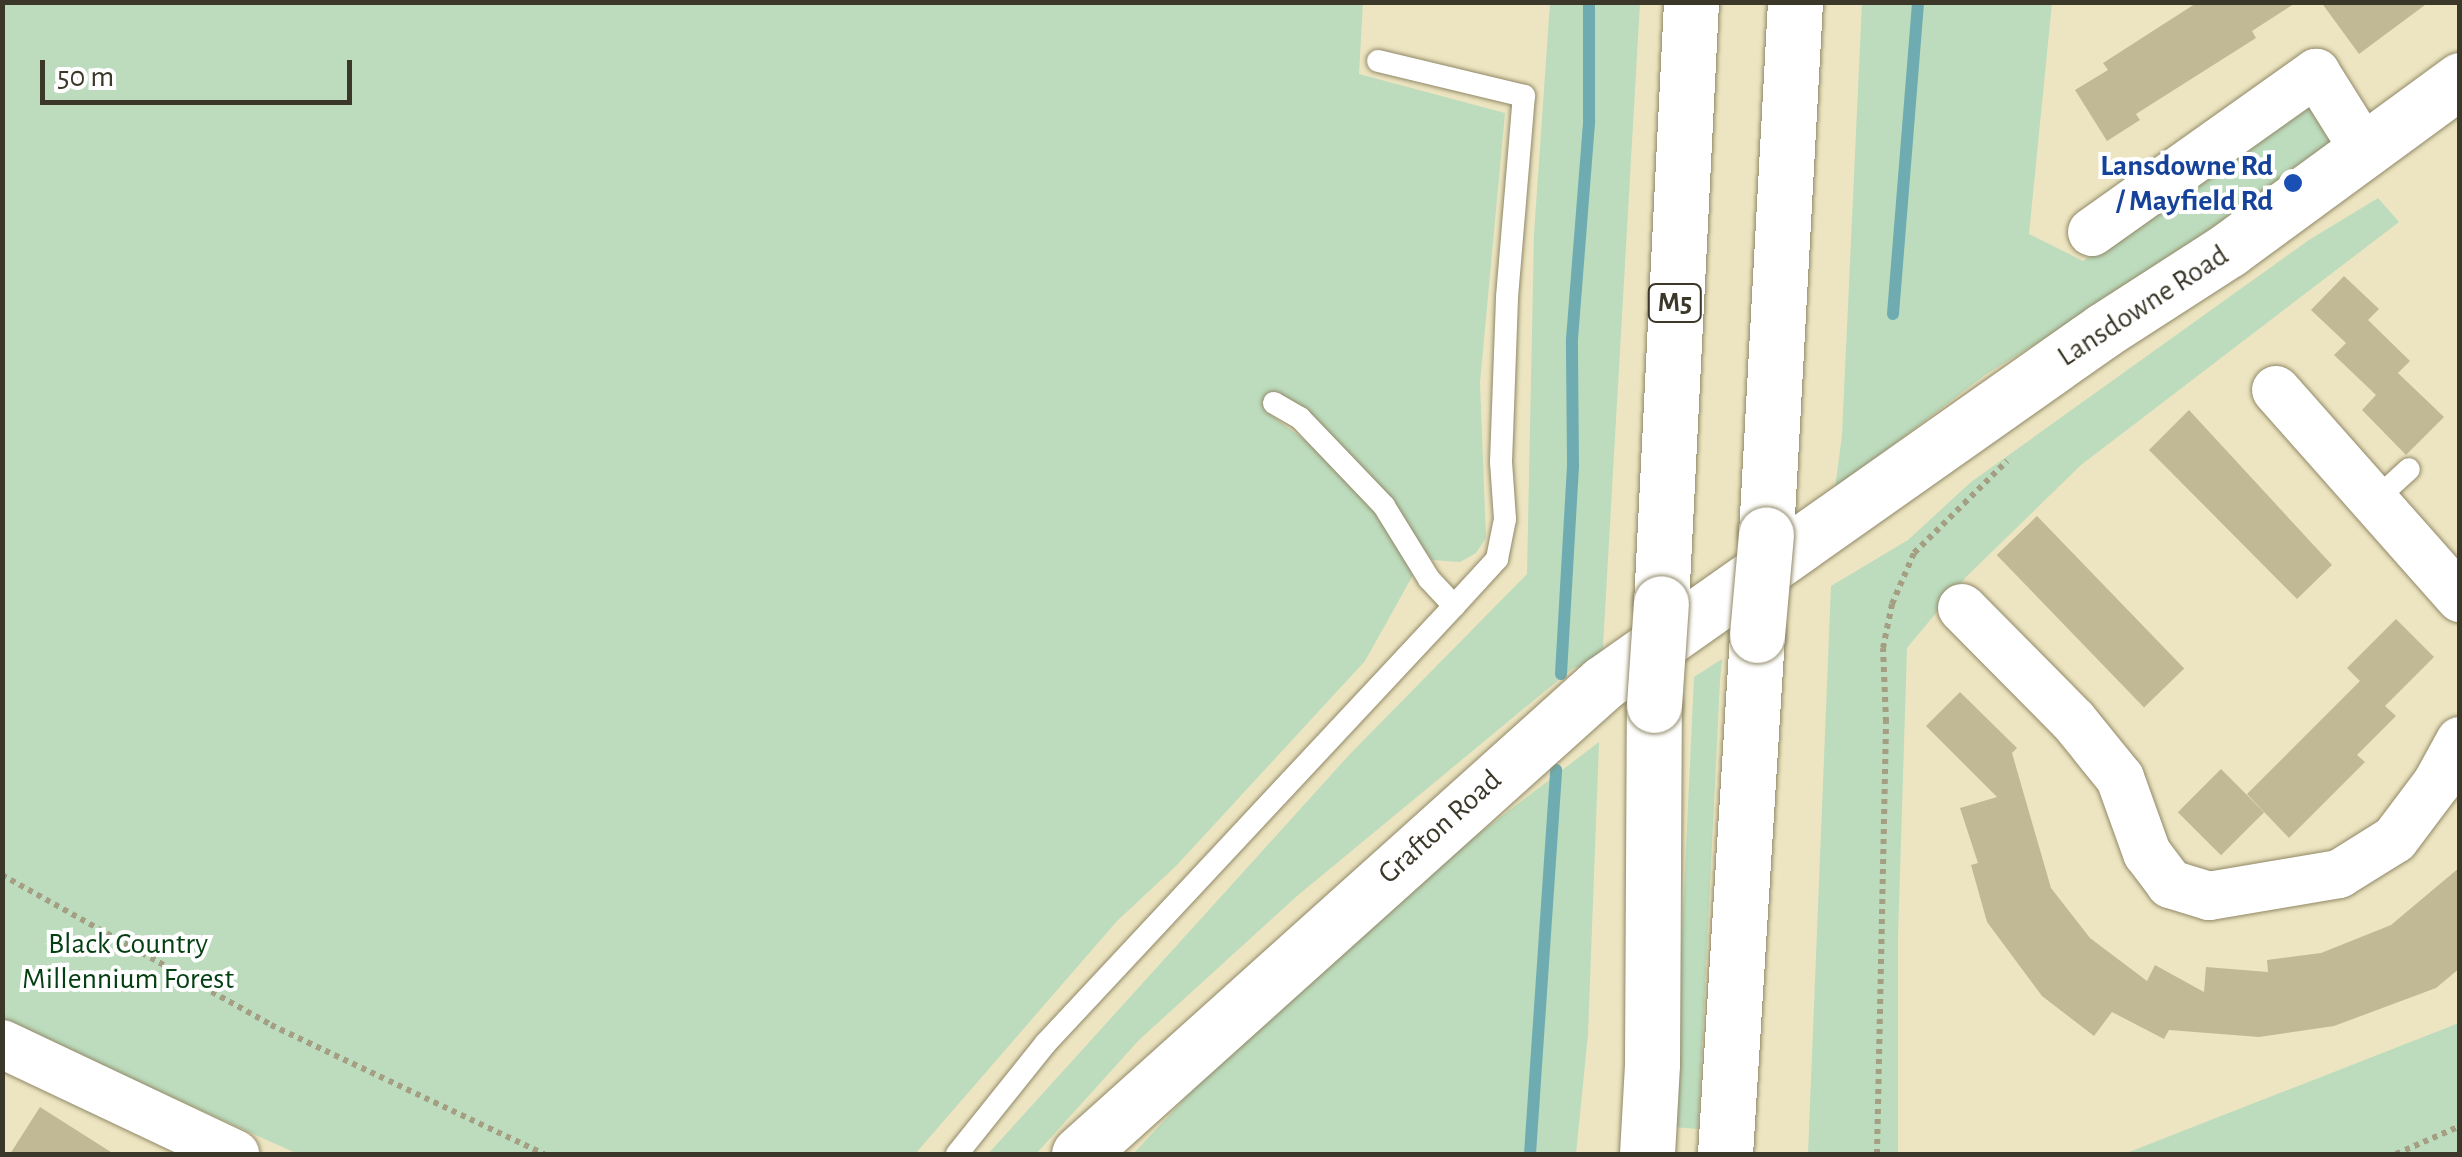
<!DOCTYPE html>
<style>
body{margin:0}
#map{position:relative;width:2462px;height:1157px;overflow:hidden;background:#ede5c1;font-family:"Alegreya Sans",sans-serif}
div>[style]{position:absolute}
.green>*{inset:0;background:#bcdcbd}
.stream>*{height:12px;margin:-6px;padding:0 6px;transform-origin:6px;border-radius:6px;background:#6facb1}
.building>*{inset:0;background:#c1b996;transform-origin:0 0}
.path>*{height:6px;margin-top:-3px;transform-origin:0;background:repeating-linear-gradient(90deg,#a49e83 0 5px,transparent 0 10px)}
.roads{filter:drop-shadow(0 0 2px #908867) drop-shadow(0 0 2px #908867)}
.service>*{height:22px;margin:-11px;padding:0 11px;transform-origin:11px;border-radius:11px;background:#fff}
.minor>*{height:48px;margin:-24px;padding:0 24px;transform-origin:24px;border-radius:24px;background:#fff}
.tertiary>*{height:55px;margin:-27.5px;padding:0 27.5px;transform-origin:27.5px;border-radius:27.5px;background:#fff}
.motorway>*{height:55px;margin:-27.5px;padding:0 27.5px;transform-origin:27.5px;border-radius:27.5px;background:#fff}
.bridges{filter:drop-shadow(0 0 2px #908867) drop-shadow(0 0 2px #908867)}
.motorway-bridge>*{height:55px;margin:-27.5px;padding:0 27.5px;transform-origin:27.5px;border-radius:27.5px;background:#fff}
.dots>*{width:28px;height:28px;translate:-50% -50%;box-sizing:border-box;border:5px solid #fff;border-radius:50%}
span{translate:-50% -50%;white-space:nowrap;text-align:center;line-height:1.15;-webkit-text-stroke:8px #fff;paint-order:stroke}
.shield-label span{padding:2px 8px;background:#fff;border:2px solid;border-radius:8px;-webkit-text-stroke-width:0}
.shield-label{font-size:28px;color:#3b3729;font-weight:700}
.transit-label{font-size:30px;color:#164399;font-weight:700}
.right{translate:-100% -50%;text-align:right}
.street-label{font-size:30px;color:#3b3729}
.park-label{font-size:30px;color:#043f12}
.frame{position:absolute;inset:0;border:5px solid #3b3729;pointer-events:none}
.scale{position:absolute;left:40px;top:60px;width:312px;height:45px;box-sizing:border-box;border:5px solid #3b3729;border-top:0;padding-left:12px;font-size:30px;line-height:35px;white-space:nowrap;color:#3b3729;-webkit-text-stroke:8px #fff;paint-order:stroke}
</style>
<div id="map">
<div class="green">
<div style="clip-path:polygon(2px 3px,1363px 3px,1359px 74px,1505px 113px,1480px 383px,1486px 538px,1476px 553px,1460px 562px,1432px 560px,1369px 476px,1274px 403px,1264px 410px,1310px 444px,1400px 537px,1413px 575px,1365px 661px,1176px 866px,1117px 921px,915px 1154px,298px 1154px,3px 1021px)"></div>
<div style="clip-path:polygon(1550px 3px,1640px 3px,1602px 663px,1573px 668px,1297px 896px,1139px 1040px,1036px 1154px,988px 1154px,1350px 754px,1527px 574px,1534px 234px)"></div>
<div style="clip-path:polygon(1862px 3px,2052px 3px,2029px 234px,2083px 261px,2305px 104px,2323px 119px,2337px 146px,2161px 266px,1985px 375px,1835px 489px,1842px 435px)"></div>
<div style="clip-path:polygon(2378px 198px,2399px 222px,2081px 465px,1966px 577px,1907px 648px,1898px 937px,1898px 1154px,1808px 1154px,1831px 586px,1908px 540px,1971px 482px,2309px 240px)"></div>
<div style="clip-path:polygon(1722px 659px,1720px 681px,1698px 1129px,1673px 1127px,1694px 677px)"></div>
<div style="clip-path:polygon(1599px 742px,1588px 1034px,1576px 1154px,1133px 1154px,1231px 1049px,1414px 883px)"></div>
<div style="clip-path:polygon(2459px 1023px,2459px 1154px,2124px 1154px)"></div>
</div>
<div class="stream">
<div style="left:1893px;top:314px;width:313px;rotate:-85.4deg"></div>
<div style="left:1561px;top:674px;width:208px;rotate:-86.7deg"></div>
<div style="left:1573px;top:466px;width:127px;rotate:-90.5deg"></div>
<div style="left:1572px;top:339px;width:219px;rotate:-85.5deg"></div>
<div style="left:1589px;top:121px;width:119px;rotate:-90deg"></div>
<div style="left:1530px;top:1154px;width:385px;rotate:-86.1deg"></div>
</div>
<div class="building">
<div style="clip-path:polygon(2198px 2px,2297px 2px,2252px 31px,2256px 38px,2136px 114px,2140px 120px,2107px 141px,2075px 90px,2108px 70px,2103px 63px)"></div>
<div style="clip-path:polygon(2321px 2px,2429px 2px,2359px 54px)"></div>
<div style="clip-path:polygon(2344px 276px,2379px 309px,2368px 320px,2410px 361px,2398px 373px,2444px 417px,2406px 455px,2362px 410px,2376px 395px,2334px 355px,2346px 343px,2311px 310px)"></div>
<div style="clip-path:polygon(2189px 410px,2332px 565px,2297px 599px,2149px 450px)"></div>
<div style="left:2037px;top:516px;width:212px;height:56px;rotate:46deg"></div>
<div style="clip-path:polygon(2396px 619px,2434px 657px,2385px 706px,2396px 716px,2357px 755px,2365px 762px,2289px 838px,2247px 794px,2360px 681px,2347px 668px)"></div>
<div style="clip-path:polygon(1960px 692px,2017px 748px,2012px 753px,2051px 888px,2090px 938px,2147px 981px,2155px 965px,2204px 992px,2206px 967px,2268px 972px,2267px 960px,2321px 953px,2391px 925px,2460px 867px,2460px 968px,2436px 988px,2334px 1026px,2259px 1037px,2169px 1030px,2164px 1039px,2112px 1012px,2094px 1036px,2042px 996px,1987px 922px,1971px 865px,1978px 863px,1960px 808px,1997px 797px,1926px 726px)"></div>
<div style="left:2221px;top:769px;width:61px;height:61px;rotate:45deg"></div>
<div style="clip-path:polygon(40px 1107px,114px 1154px,10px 1154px)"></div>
</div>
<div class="path">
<div style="left:2px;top:875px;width:308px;rotate:29.1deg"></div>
<div style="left:271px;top:1025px;width:302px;rotate:25.3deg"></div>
<div style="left:1877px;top:1154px;width:432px;rotate:-88.8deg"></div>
<div style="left:1886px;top:722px;width:74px;rotate:-92.3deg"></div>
<div style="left:1883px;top:648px;width:45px;rotate:-78.4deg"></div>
<div style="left:1892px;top:604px;width:56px;rotate:-66.7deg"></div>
<div style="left:1914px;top:553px;width:131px;rotate:-44.7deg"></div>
<div style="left:2396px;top:1154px;width:70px;rotate:-23.6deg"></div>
</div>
<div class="roads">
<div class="service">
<div style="left:1274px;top:403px;width:30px;rotate:30deg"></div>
<div style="left:1300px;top:418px;width:122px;rotate:46.3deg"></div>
<div style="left:1384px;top:506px;width:86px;rotate:58.3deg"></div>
<div style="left:1429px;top:579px;width:37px;rotate:47deg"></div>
<div style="left:1454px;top:606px;width:64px;rotate:-47.5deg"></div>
<div style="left:1497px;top:559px;width:41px;rotate:-78.7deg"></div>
<div style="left:1505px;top:519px;width:57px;rotate:-94deg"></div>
<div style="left:1501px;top:462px;width:165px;rotate:-87.9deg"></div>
<div style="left:1507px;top:297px;width:202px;rotate:-85.2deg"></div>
<div style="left:1524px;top:96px;width:150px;rotate:-166.5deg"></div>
<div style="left:2374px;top:501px;width:47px;rotate:-42.4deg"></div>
<div style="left:957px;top:1154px;width:141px;rotate:-51.3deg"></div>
<div style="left:1045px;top:1044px;width:599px;rotate:-46.96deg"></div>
</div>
<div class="minor">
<div style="left:2092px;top:232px;width:275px;rotate:-35.4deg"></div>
<div style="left:2316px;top:73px;width:92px;rotate:57.9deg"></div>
<div style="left:2276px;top:390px;width:278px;rotate:48.5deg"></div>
<div style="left:1962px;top:608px;width:158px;rotate:45.3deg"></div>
<div style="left:2073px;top:720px;width:75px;rotate:51deg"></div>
<div style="left:2120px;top:778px;width:80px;rotate:70.2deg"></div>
<div style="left:2147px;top:853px;width:39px;rotate:53deg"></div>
<div style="left:2170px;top:884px;width:41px;rotate:17.1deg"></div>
<div style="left:2209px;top:896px;width:132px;rotate:-9.6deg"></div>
<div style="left:2339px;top:874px;width:66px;rotate:-32deg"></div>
<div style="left:2395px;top:839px;width:70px;rotate:-53.1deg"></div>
<div style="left:2437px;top:783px;width:48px;rotate:-61.3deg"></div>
<div style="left:2px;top:1044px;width:258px;rotate:25.3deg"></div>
</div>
<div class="tertiary">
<div style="left:1079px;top:1154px;width:705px;rotate:-41.95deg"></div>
<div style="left:1603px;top:683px;width:613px;rotate:-35.17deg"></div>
<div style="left:2104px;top:330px;width:148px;rotate:-32.8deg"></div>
<div style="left:2228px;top:250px;width:288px;rotate:-36.2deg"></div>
</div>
<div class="motorway">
<div style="left:1766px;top:534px;width:533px;rotate:-86.88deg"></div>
<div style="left:1661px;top:603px;width:602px;rotate:-87.14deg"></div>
<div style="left:1647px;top:1154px;width:90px;rotate:-86.8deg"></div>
<div style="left:1652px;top:1064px;width:359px;rotate:-89.7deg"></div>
<div style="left:1725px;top:1154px;width:520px;rotate:-86.47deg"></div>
</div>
</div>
<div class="bridges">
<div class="motorway-bridge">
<div style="left:1757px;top:635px;width:101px;rotate:-84.9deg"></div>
<div style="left:1654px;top:705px;width:102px;rotate:-86.1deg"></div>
</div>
</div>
<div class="dots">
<div style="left:2293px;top:183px;background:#1a4fb4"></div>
</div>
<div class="shield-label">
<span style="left:1675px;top:303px">M5</span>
</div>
<div class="transit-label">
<span class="right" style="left:2273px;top:183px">Lansdowne Rd<br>/ Mayfield Rd</span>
</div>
<div class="street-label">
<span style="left:2143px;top:306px;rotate:-33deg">Lansdowne Road</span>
<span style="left:1440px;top:827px;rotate:-42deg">Grafton Road</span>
</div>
<div class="park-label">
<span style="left:128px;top:961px">Black Country<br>Millennium Forest</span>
</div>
<div class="frame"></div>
<div class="scale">50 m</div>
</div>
